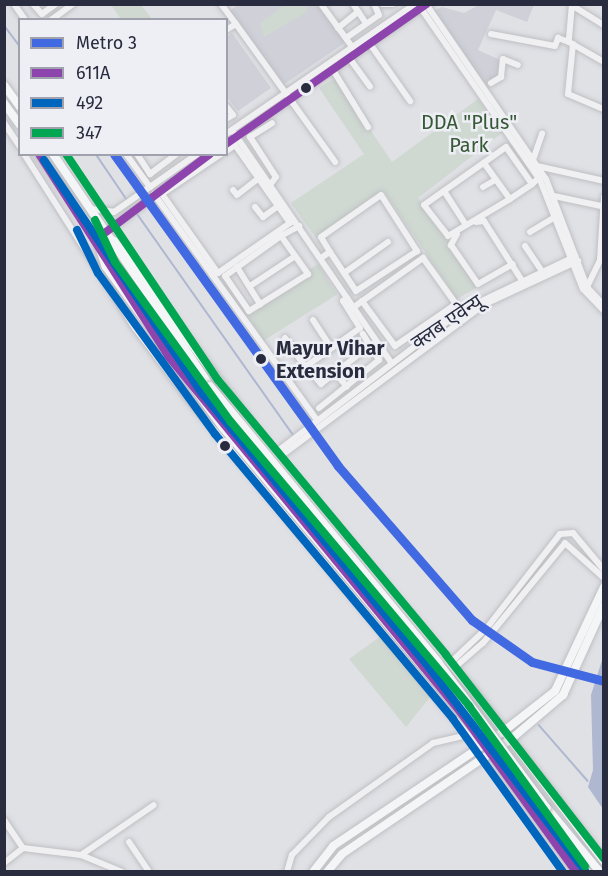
<!DOCTYPE html>
<meta charset="utf-8">
<style>
body{margin:0}
#map{position:relative;width:608px;height:876px;overflow:hidden;background:#e0e1e5;font-family:"Fira Sans","Noto Sans Devanagari",sans-serif}
div>[style]{position:absolute}
.built>*{inset:0;background:#cfd0d8}
.green>*{inset:0;background:#cfd8d1;transform-origin:0 0}
.water>*{inset:0;background:#afb8d0}
.stream>*{height:1.5px;margin:-0.75px;padding:0 0.75px;transform-origin:0.75px;border-radius:0.75px;background:#afb8d0}
.roads{filter:drop-shadow(0 0 2px #bebfc3) drop-shadow(0 0 2px #bebfc3)}
.minor>*{height:6px;margin:-3px;padding:0 3px;transform-origin:3px;border-radius:3px;background:#f0f0f2}
.major>*{height:8px;margin:-4px;padding:0 4px;transform-origin:4px;border-radius:4px;background:#f4f5f6}
.highway>*{height:8px;margin:-4px;padding:0 4px;transform-origin:4px;border-radius:4px;background:#f4f5f6}
.bridges{filter:drop-shadow(0 0 2px #b3b4ba) drop-shadow(0 0 2px #b3b4ba)}
.highway-bridge>*{height:8px;margin:-4px;padding:0 4px;transform-origin:4px;border-radius:4px;background:#f4f5f6}
.bus-1>*{height:8px;margin:-4px;padding:0 4px;transform-origin:4px;border-radius:4px;background:#8e44ad}
.bus-2>*{height:8px;margin:-4px;padding:0 4px;transform-origin:4px;border-radius:4px;background:#0065bd}
.bus-3>*{height:8px;margin:-4px;padding:0 4px;transform-origin:4px;border-radius:4px;background:#00a651}
.metro-1>*{height:9px;margin:-4.5px;padding:0 4.5px;transform-origin:4.5px;border-radius:4.5px;background:#4169e1}
.dots>*{width:16px;height:16px;translate:-50% -50%;box-sizing:border-box;border:3px solid #eeeff5;border-radius:50%}
span{translate:-50% -50%;white-space:nowrap;text-align:center;line-height:1.15;-webkit-text-stroke:5px #eeeff5;paint-order:stroke}
.park-label{font-size:20px;color:#365936}
.street-label{font-size:20px;color:#282c3e}
.stop-label{font-size:20px;color:#282c3e;font-weight:700}
.left{translate:0 -50%;text-align:left}
.frame{position:absolute;inset:0;border:6px solid #282c3e;pointer-events:none}
.legend{position:absolute;left:18px;top:18px;width:210px;height:138px;box-sizing:border-box;background:#eeeff5;border:2px solid #9fa1ac;margin:0;padding:8px 10px;list-style:none;font-size:18px;color:#282c3e}
.legend li{display:flex;align-items:center;gap:12px;height:30px}
.legend b{width:30px;border:2px solid #9fa1ac}
</style>
<div id="map">
<div class="built">
<div style="clip-path:polygon(238px 5px,318px 5px,346px 42px,283px 85px,228px 12px)"></div>
<div style="clip-path:polygon(479px 5px,534px 5px,527px 22px,496px 10px,478px 50px,500px 60px,497px 77px,485px 84px,431px 12px,442px 7px,464px 13px)"></div>
<div style="clip-path:polygon(232px 33px,271px 88px,238px 111px,227px 97px,227px 37px)"></div>
</div>
<div class="green">
<div style="clip-path:polygon(111px 5px,141px 5px,152px 19px,121px 19px)"></div>
<div style="clip-path:polygon(284px 5px,307px 5px,307px 12px,264px 37px,260px 23px)"></div>
<div style="clip-path:polygon(335px 78px,392px 162px,478px 99px,502px 133px,418px 198px,481px 285px,457px 299px,385px 193px,316px 238px,291px 203px,364px 154px,319px 88px)"></div>
<div style="left:318px;top:264px;width:36px;height:87px;rotate:58deg"></div>
<div style="clip-path:polygon(381px 636px,430px 697px,406px 727px,349px 659px)"></div>
</div>
<div class="water">
<div style="clip-path:polygon(603px 657px,603px 809px,588px 787px,593px 770px,591px 695px)"></div>
</div>
<div class="stream">
<div style="left:4px;top:25px;width:26px;rotate:53deg"></div>
<div style="left:96px;top:154px;width:57px;rotate:55.8deg"></div>
<div style="left:136px;top:212px;width:274px;rotate:54.8deg"></div>
<div style="left:539px;top:725px;width:74px;rotate:48.8deg"></div>
</div>
<div class="roads">
<div class="minor">
<div style="left:14px;top:4px;width:19px;rotate:55deg"></div>
<div style="left:33px;top:4px;width:13px;rotate:48deg"></div>
<div style="left:42px;top:14px;width:17px;rotate:-36deg"></div>
<div style="left:221px;top:4px;width:25px;rotate:53deg"></div>
<div style="left:236px;top:24px;width:12px;rotate:149deg"></div>
<div style="left:321px;top:4px;width:54px;rotate:54deg"></div>
<div style="left:353px;top:4px;width:23px;rotate:56deg"></div>
<div style="left:382px;top:4px;width:11px"></div>
<div style="left:418px;top:4px;width:214px;rotate:55.3deg"></div>
<div style="left:540px;top:180px;width:117px;rotate:68.5deg"></div>
<div style="left:583px;top:289px;width:30px;rotate:46deg"></div>
<div style="left:426px;top:4px;width:212px;rotate:55.6deg"></div>
<div style="left:546px;top:179px;width:116px;rotate:69.2deg"></div>
<div style="left:587px;top:287px;width:25px;rotate:47deg"></div>
<div style="left:572px;top:4px;width:38px;rotate:95deg"></div>
<div style="left:569px;top:42px;width:40px;rotate:29.7deg"></div>
<div style="left:573px;top:6px;width:36px;rotate:32deg"></div>
<div style="left:51px;top:20px;width:27px;rotate:-36deg"></div>
<div style="left:236px;top:24px;width:170px;rotate:54.3deg"></div>
<div style="left:338px;top:28px;width:26px;rotate:-39deg"></div>
<div style="left:491px;top:34px;width:65px;rotate:10.6deg"></div>
<div style="left:555px;top:46px;width:9px;rotate:-69deg"></div>
<div style="left:558px;top:38px;width:12px;rotate:20deg"></div>
<div style="left:346px;top:38px;width:40px;rotate:-34.9deg"></div>
<div style="left:379px;top:15px;width:12px;rotate:-114deg"></div>
<div style="left:370px;top:44px;width:70px;rotate:54.9deg"></div>
<div style="left:573px;top:44px;width:50px;rotate:95.7deg"></div>
<div style="left:568px;top:94px;width:39px;rotate:23deg"></div>
<div style="left:350px;top:59px;width:34px;rotate:54deg"></div>
<div style="left:333px;top:70px;width:67px;rotate:58.4deg"></div>
<div style="left:491px;top:83px;width:12px;rotate:-31deg"></div>
<div style="left:501px;top:77px;width:18px;rotate:-84deg"></div>
<div style="left:503px;top:59px;width:16px;rotate:22deg"></div>
<div style="left:226px;top:106px;width:11px;rotate:52deg"></div>
<div style="left:233px;top:115px;width:8px;rotate:150deg"></div>
<div style="left:4px;top:123px;width:29px;rotate:56deg"></div>
<div style="left:232px;top:130px;width:281px;rotate:55.6deg"></div>
<div style="left:226px;top:134px;width:229px;rotate:-34.5deg"></div>
<div style="left:226px;top:144px;width:239px;rotate:-34.8deg"></div>
<div style="left:24px;top:154px;width:206px;rotate:57.5deg"></div>
<div style="left:135px;top:328px;width:91px;rotate:53deg"></div>
<div style="left:190px;top:401px;width:450px;rotate:50.2deg"></div>
<div style="left:126px;top:154px;width:41px;rotate:54deg"></div>
<div style="left:137px;top:154px;width:24px;rotate:57deg"></div>
<div style="left:150px;top:174px;width:34px;rotate:-37deg"></div>
<div style="left:221px;top:154px;width:71px;rotate:145.9deg"></div>
<div style="left:162px;top:194px;width:97px;rotate:54.7deg"></div>
<div style="left:218px;top:273px;width:88px;rotate:-34.8deg"></div>
<div style="left:290px;top:223px;width:95px;rotate:-125.2deg"></div>
<div style="left:235px;top:145px;width:11px;rotate:146deg"></div>
<div style="left:533px;top:160px;width:28px;rotate:-71deg"></div>
<div style="left:484px;top:163px;width:44px;rotate:54.2deg"></div>
<div style="left:537px;top:166px;width:69px;rotate:12.6deg"></div>
<div style="left:532px;top:184px;width:45px;rotate:-125.1deg"></div>
<div style="left:506px;top:147px;width:100px;rotate:144.7deg"></div>
<div style="left:424px;top:205px;width:39px;rotate:52deg"></div>
<div style="left:448px;top:236px;width:72px;rotate:-30.8deg"></div>
<div style="left:510px;top:199px;width:27px;rotate:-34deg"></div>
<div style="left:532px;top:184px;width:9px;rotate:-41deg"></div>
<div style="left:270px;top:185px;width:10px;rotate:-53deg"></div>
<div style="left:276px;top:177px;width:48px;rotate:-123deg"></div>
<div style="left:250px;top:137px;width:26px;rotate:-32deg"></div>
<div style="left:483px;top:187px;width:14px;rotate:-30deg"></div>
<div style="left:233px;top:190px;width:6px;rotate:51deg"></div>
<div style="left:237px;top:195px;width:28px;rotate:-38deg"></div>
<div style="left:444px;top:191px;width:40px;rotate:57.1deg"></div>
<div style="left:154px;top:194px;width:277px;rotate:54.2deg"></div>
<div style="left:554px;top:196px;width:48px;rotate:12deg"></div>
<div style="left:255px;top:207px;width:13px;rotate:51deg"></div>
<div style="left:263px;top:217px;width:19px;rotate:-36deg"></div>
<div style="left:91px;top:209px;width:23px;rotate:7deg"></div>
<div style="left:114px;top:212px;width:101px;rotate:-34.9deg"></div>
<div style="left:476px;top:222px;width:8px;rotate:-7deg"></div>
<div style="left:484px;top:221px;width:69px;rotate:57.5deg"></div>
<div style="left:106px;top:232px;width:131px;rotate:-36.6deg"></div>
<div style="left:530px;top:232px;width:29px;rotate:-31deg"></div>
<div style="left:457px;top:234px;width:13px;rotate:119deg"></div>
<div style="left:451px;top:245px;width:47px;rotate:55.3deg"></div>
<div style="left:478px;top:284px;width:40px;rotate:-29.7deg"></div>
<div style="left:281px;top:236px;width:47px;rotate:54.6deg"></div>
<div style="left:308px;top:274px;width:70px;rotate:147.9deg"></div>
<div style="left:249px;top:311px;width:42px;rotate:-124.4deg"></div>
<div style="left:225px;top:276px;width:69px;rotate:-35.5deg"></div>
<div style="left:281px;top:236px;width:21px;rotate:-29deg"></div>
<div style="left:525px;top:246px;width:30px;rotate:56deg"></div>
<div style="left:321px;top:258px;width:11px;rotate:-34deg"></div>
<div style="left:330px;top:252px;width:17px;rotate:-121deg"></div>
<div style="left:321px;top:237px;width:73px;rotate:-35deg"></div>
<div style="left:381px;top:195px;width:67px;rotate:57.3deg"></div>
<div style="left:417px;top:251px;width:73px;rotate:146.7deg"></div>
<div style="left:356px;top:291px;width:47px;rotate:-123.7deg"></div>
<div style="left:237px;top:267px;width:44px;rotate:58.1deg"></div>
<div style="left:344px;top:273px;width:54px;rotate:-35.2deg"></div>
<div style="left:250px;top:286px;width:53px;rotate:-33.4deg"></div>
<div style="left:587px;top:287px;width:30px;rotate:-64deg"></div>
<div style="left:600px;top:260px;width:63px;rotate:-86.4deg"></div>
<div style="left:362px;top:301px;width:56px;rotate:53.7deg"></div>
<div style="left:395px;top:346px;width:74px;rotate:-34.5deg"></div>
<div style="left:354px;top:307px;width:85px;rotate:-35.4deg"></div>
<div style="left:423px;top:258px;width:65px;rotate:54.4deg"></div>
<div style="left:313px;top:320px;width:33px;rotate:57deg"></div>
<div style="left:285px;top:338px;width:35px;rotate:55deg"></div>
<div style="left:335px;top:373px;width:18px;rotate:49deg"></div>
<div style="left:313px;top:374px;width:13px;rotate:51deg"></div>
<div style="left:321px;top:384px;width:65px;rotate:-38.1deg"></div>
<div style="left:288px;top:379px;width:88px;rotate:-35.3deg"></div>
<div style="left:360px;top:328px;width:32px;rotate:-122deg"></div>
<div style="left:343px;top:301px;width:5px;rotate:-37deg"></div>
<div style="left:319px;top:408px;width:77px;rotate:-38.7deg"></div>
<div style="left:379px;top:360px;width:31px;rotate:-122deg"></div>
<div style="left:274px;top:461px;width:261px;rotate:-36.7deg"></div>
<div style="left:483px;top:305px;width:105px;rotate:-24.9deg"></div>
<div style="left:257px;top:467px;width:257px;rotate:-37.4deg"></div>
<div style="left:461px;top:311px;width:127px;rotate:-25.6deg"></div>
<div style="left:450px;top:663px;width:50px;rotate:-43.4deg"></div>
<div style="left:486px;top:629px;width:120px;rotate:-52.1deg"></div>
<div style="left:560px;top:534px;width:13px;rotate:-4deg"></div>
<div style="left:573px;top:533px;width:48px;rotate:50deg"></div>
<div style="left:454px;top:668px;width:38px;rotate:-41deg"></div>
<div style="left:483px;top:643px;width:129px;rotate:-50.6deg"></div>
<div style="left:565px;top:543px;width:52px;rotate:41.9deg"></div>
<div style="left:4px;top:820px;width:34px;rotate:56deg"></div>
<div style="left:23px;top:848px;width:58px;rotate:6.9deg"></div>
<div style="left:81px;top:855px;width:44px;rotate:22.5deg"></div>
<div style="left:129px;top:842px;width:36px;rotate:56deg"></div>
<div style="left:81px;top:855px;width:88px;rotate:-34.4deg"></div>
<div style="left:4px;top:863px;width:24px;rotate:-38deg"></div>
<div style="left:287px;top:872px;width:18px;rotate:-74deg"></div>
<div style="left:292px;top:855px;width:53px;rotate:-45.8deg"></div>
<div style="left:329px;top:817px;width:128px;rotate:-35.4deg"></div>
<div style="left:433px;top:743px;width:36px;rotate:-13deg"></div>
</div>
<div class="major">
<div style="left:114px;top:241px;width:265px;rotate:53.1deg"></div>
<div style="left:273px;top:453px;width:314px;rotate:49.9deg"></div>
<div style="left:475px;top:693px;width:212px;rotate:52.5deg"></div>
<div style="left:98px;top:243px;width:25px;rotate:72deg"></div>
<div style="left:106px;top:267px;width:199px;rotate:54deg"></div>
<div style="left:223px;top:428px;width:371px;rotate:50.1deg"></div>
<div style="left:461px;top:713px;width:196px;rotate:54.1deg"></div>
<div style="left:504px;top:731px;width:65px;rotate:-38.1deg"></div>
<div style="left:555px;top:691px;width:115px;rotate:-64.8deg"></div>
<div style="left:510px;top:740px;width:70px;rotate:-40.3deg"></div>
<div style="left:563px;top:695px;width:99px;rotate:-65.5deg"></div>
</div>
<div class="highway">
<div style="left:4px;top:85px;width:27px;rotate:54deg"></div>
<div style="left:4px;top:103px;width:27px;rotate:54deg"></div>
<div style="left:39px;top:154px;width:288px;rotate:55deg"></div>
<div style="left:53px;top:154px;width:280px;rotate:55.9deg"></div>
<div style="left:547px;top:808px;width:83px;rotate:50.4deg"></div>
<div style="left:541px;top:813px;width:75px;rotate:52.1deg"></div>
<div style="left:313px;top:872px;width:33px;rotate:-52deg"></div>
<div style="left:333px;top:846px;width:206px;rotate:-33.9deg"></div>
<div style="left:327px;top:872px;width:23px;rotate:-50deg"></div>
<div style="left:342px;top:854px;width:203px;rotate:-34.2deg"></div>
</div>
</div>
<div class="bridges">
<div class="highway-bridge">
<div style="left:210px;top:386px;width:358px;rotate:50.4deg"></div>
<div style="left:438px;top:662px;width:182px;rotate:53.3deg"></div>
<div style="left:204px;top:390px;width:359px;rotate:50.5deg"></div>
<div style="left:432px;top:667px;width:182px;rotate:53.3deg"></div>
</div>
</div>
<div class="bus-1">
<div style="left:226px;top:144px;width:245px;rotate:-34.9deg"></div>
<div style="left:39px;top:154px;width:240px;rotate:57.4deg"></div>
<div style="left:168px;top:356px;width:462px;rotate:50.6deg"></div>
<div style="left:461px;top:713px;width:196px;rotate:54.1deg"></div>
<div style="left:106px;top:232px;width:130px;rotate:-36.9deg"></div>
</div>
<div class="bus-2">
<div style="left:44px;top:160px;width:282px;rotate:55.9deg"></div>
<div style="left:202px;top:393px;width:358px;rotate:50.4deg"></div>
<div style="left:430px;top:669px;width:256px;rotate:52.5deg"></div>
<div style="left:77px;top:230px;width:48px;rotate:64deg"></div>
<div style="left:98px;top:273px;width:199px;rotate:54deg"></div>
<div style="left:215px;top:434px;width:371px;rotate:50.1deg"></div>
<div style="left:453px;top:719px;width:188px;rotate:54.3deg"></div>
</div>
<div class="bus-3">
<div style="left:66px;top:154px;width:272px;rotate:56.1deg"></div>
<div style="left:218px;top:380px;width:357px;rotate:50.3deg"></div>
<div style="left:446px;top:655px;width:258px;rotate:52.2deg"></div>
<div style="left:95px;top:220px;width:47px;rotate:64.5deg"></div>
<div style="left:115px;top:262px;width:198px;rotate:54.1deg"></div>
<div style="left:231px;top:422px;width:371px;rotate:50deg"></div>
<div style="left:469px;top:706px;width:198px;rotate:54.1deg"></div>
</div>
<div class="metro-1">
<div style="left:114px;top:154px;width:384px;rotate:54.3deg"></div>
<div style="left:338px;top:466px;width:204px;rotate:49deg"></div>
<div style="left:472px;top:620px;width:73px;rotate:35deg"></div>
<div style="left:532px;top:662px;width:74px;rotate:14.8deg"></div>
</div>
<div class="dots">
<div style="left:306px;top:88px;background:#282c3e"></div>
<div style="left:261px;top:359px;background:#282c3e"></div>
<div style="left:225px;top:446px;background:#282c3e"></div>
</div>
<div class="park-label">
<span style="left:469px;top:134px">DDA "Plus"<br>Park</span>
</div>
<div class="street-label">
<span style="left:447px;top:322px;rotate:-34deg">क्लब एवेन्यू</span>
</div>
<div class="stop-label">
<span class="left" style="left:276px;top:360px">Mayur Vihar<br>Extension</span>
</div>
<div class="frame"></div>
<ul class="legend">
<li><b style="height:8px;background:#4169e1"></b>Metro 3</li>
<li><b style="height:8px;background:#8e44ad"></b>611A</li>
<li><b style="height:8px;background:#0065bd"></b>492</li>
<li><b style="height:8px;background:#00a651"></b>347</li>
</ul>
</div>
